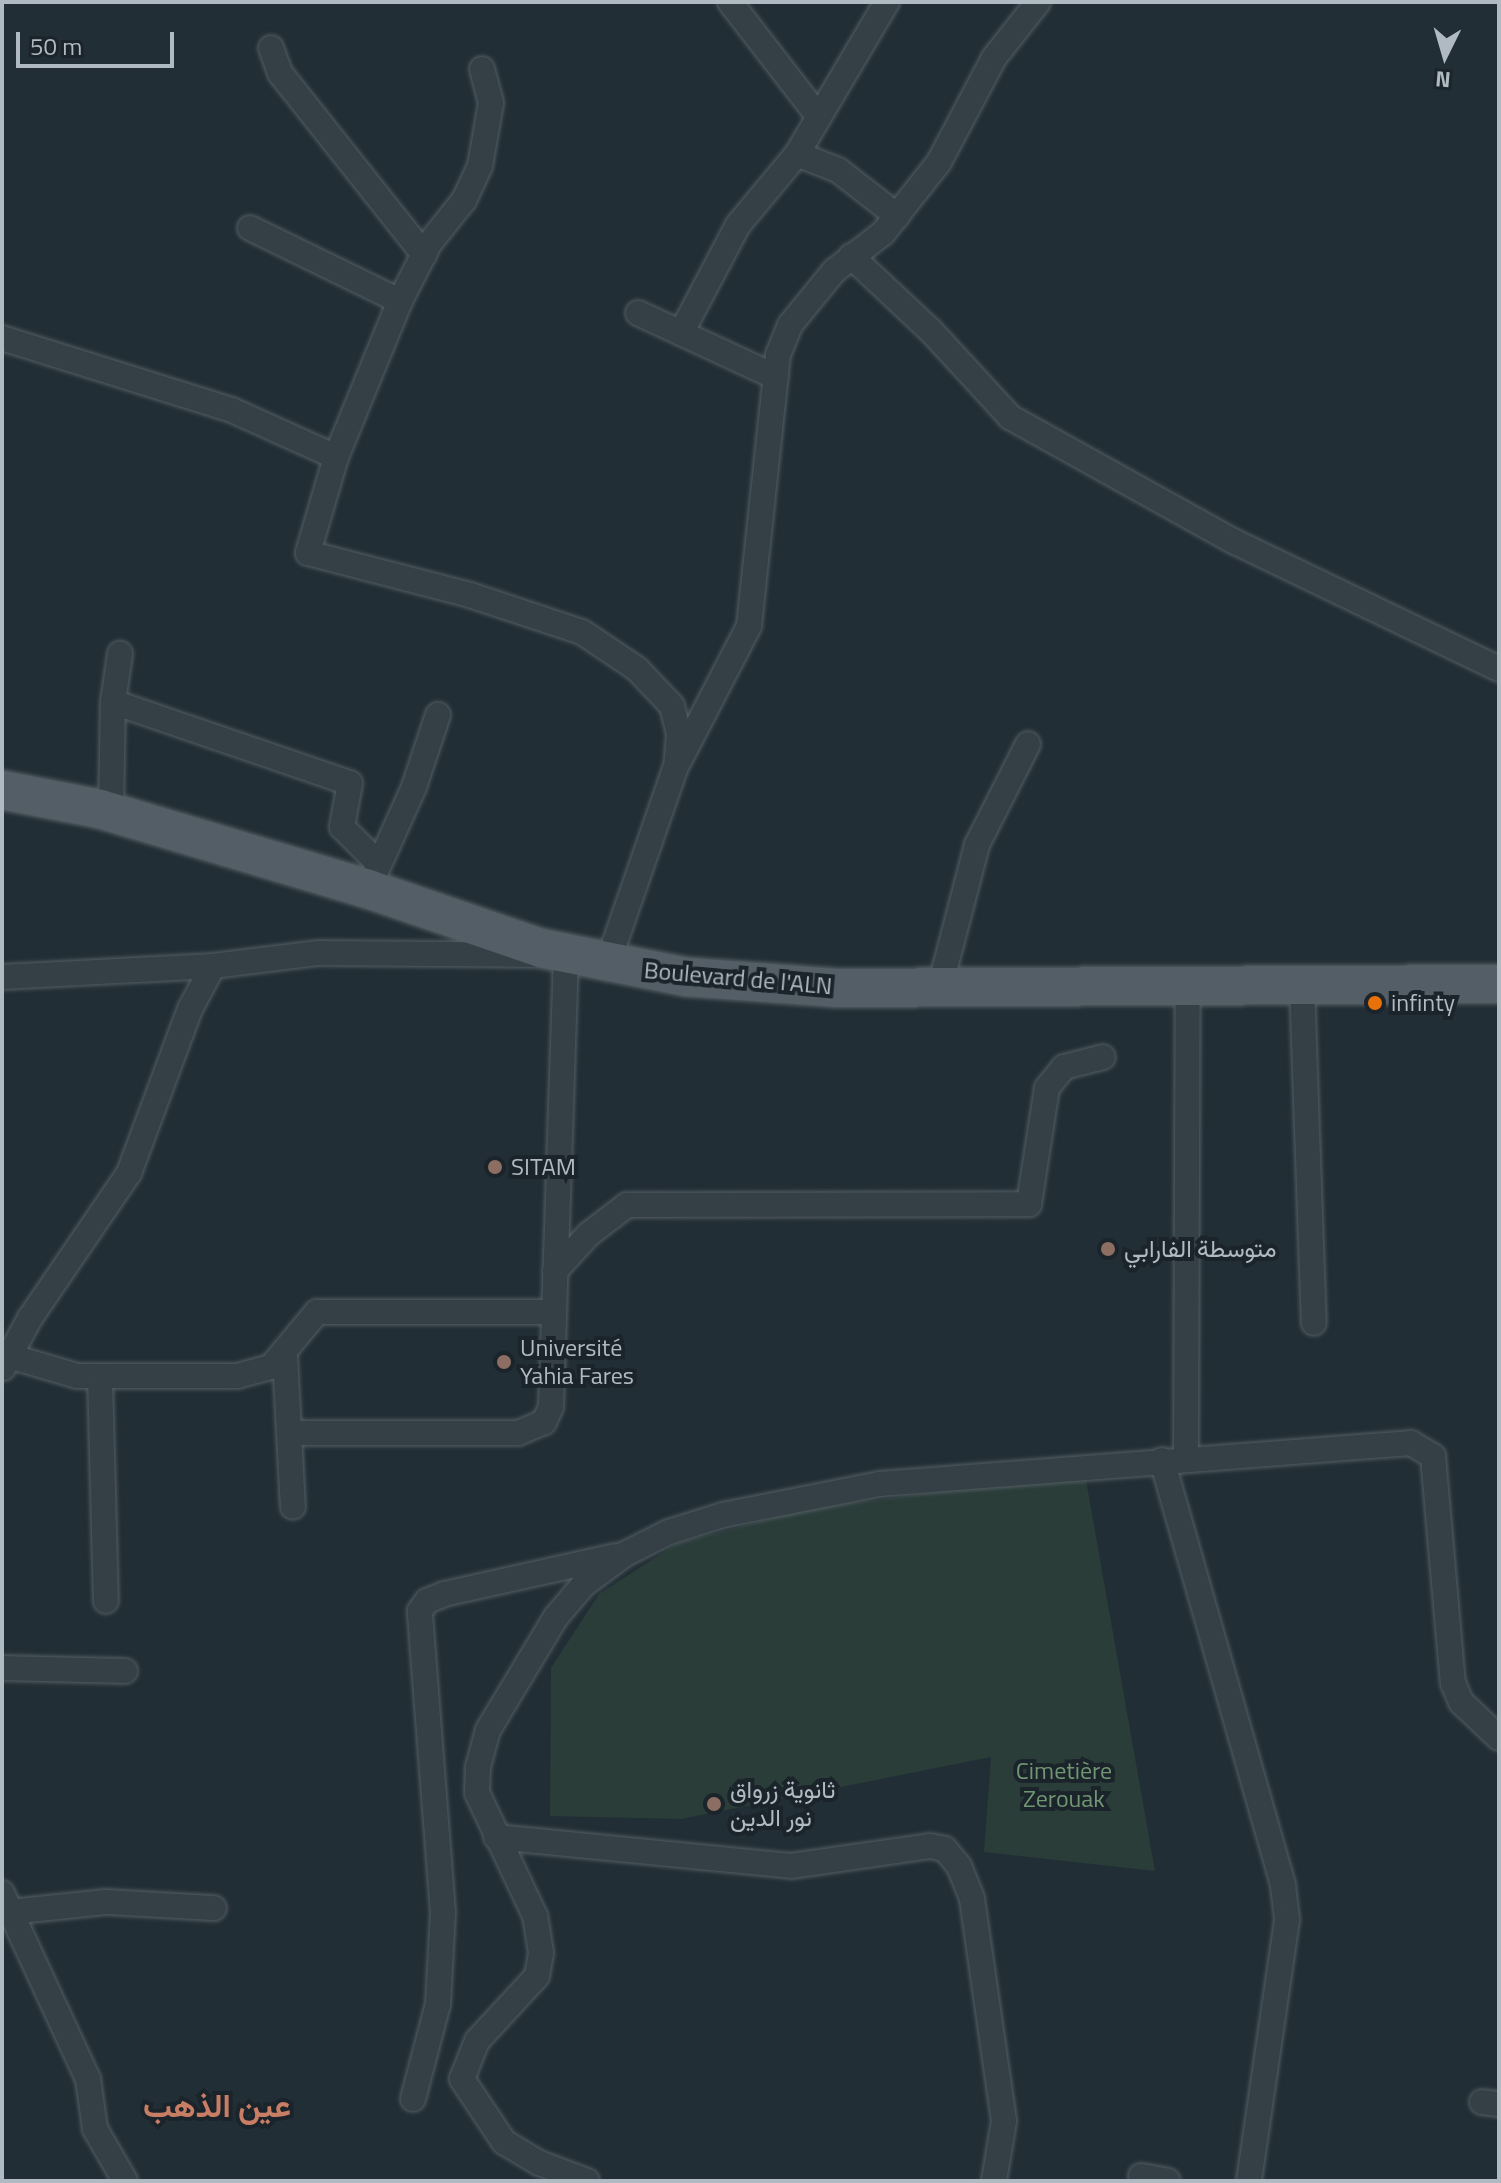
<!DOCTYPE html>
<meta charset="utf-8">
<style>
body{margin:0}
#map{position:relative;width:1501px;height:2183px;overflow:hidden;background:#222e35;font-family:"Titillium Web",Vazirmatn,sans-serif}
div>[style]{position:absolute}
.green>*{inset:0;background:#2a3d39}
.roads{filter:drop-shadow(0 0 2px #535d63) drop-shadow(0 0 2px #535d63)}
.minor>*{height:24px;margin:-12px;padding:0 12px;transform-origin:12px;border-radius:12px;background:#353f46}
.primary>*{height:38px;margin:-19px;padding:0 19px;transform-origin:19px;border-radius:19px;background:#535e66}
.dots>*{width:22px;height:22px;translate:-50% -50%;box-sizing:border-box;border:4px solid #1b242a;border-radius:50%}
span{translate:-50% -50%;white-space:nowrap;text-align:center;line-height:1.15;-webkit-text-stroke:8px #1b242a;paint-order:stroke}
.street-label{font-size:24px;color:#b0bac2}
.poi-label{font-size:24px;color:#b0bac2}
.left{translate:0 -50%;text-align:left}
.park-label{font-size:24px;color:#719673}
.district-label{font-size:32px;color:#c87e65;font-weight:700}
.frame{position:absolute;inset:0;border:4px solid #b0bac2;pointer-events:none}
.north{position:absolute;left:1405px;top:16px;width:80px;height:80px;-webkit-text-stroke:6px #1b242a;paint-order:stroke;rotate:185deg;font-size:22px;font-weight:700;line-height:32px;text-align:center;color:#b0bac2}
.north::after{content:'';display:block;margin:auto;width:28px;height:36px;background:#b0bac2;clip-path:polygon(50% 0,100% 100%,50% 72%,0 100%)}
.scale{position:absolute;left:16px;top:32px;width:158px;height:36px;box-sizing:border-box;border:4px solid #b0bac2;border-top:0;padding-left:10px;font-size:24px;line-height:28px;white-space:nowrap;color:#b0bac2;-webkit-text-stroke:6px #1b242a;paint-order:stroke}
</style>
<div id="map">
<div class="green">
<div style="clip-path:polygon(1086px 1480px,1155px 1871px,984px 1852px,991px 1757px,681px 1819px,550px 1816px,551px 1668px,599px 1594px,678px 1543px,811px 1508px,1011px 1483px)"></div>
</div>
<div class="roads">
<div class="minor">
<div style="left:730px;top:2px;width:145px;rotate:52.3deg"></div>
<div style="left:271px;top:48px;width:27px;rotate:70deg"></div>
<div style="left:280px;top:73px;width:232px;rotate:51.6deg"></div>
<div style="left:482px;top:69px;width:35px;rotate:75deg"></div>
<div style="left:491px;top:103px;width:64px;rotate:99.9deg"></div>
<div style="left:480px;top:166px;width:38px;rotate:115deg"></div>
<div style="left:464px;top:200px;width:56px;rotate:128.5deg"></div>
<div style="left:429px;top:244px;width:64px;rotate:117deg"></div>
<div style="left:400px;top:301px;width:169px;rotate:112.3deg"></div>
<div style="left:336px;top:457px;width:100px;rotate:106.3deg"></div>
<div style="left:308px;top:553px;width:167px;rotate:14.5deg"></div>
<div style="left:470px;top:595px;width:118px;rotate:18.3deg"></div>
<div style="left:582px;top:632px;width:66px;rotate:33.9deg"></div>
<div style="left:637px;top:669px;width:51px;rotate:46.6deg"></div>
<div style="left:672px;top:706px;width:29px;rotate:76deg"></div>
<div style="left:679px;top:734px;width:32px;rotate:95deg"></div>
<div style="left:676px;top:766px;width:211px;rotate:109.1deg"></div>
<div style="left:797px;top:154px;width:44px;rotate:21.3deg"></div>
<div style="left:838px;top:170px;width:75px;rotate:37.9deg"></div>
<div style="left:250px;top:228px;width:167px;rotate:26deg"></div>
<div style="left:851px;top:256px;width:110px;rotate:43.2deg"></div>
<div style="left:931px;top:331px;width:117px;rotate:47.4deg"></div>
<div style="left:1010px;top:417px;width:255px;rotate:29.1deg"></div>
<div style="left:1233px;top:541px;width:295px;rotate:25.7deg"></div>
<div style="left:638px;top:313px;width:152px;rotate:24.9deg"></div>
<div style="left:681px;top:333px;width:122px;rotate:-62.2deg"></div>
<div style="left:738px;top:225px;width:92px;rotate:-50.3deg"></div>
<div style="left:797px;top:154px;width:177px;rotate:-59.4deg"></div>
<div style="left:2px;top:338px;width:241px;rotate:17.4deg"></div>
<div style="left:232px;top:410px;width:114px;rotate:24.3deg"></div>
<div style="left:113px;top:702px;width:250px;rotate:18.9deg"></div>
<div style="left:350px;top:783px;width:45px;rotate:100.3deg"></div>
<div style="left:342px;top:827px;width:52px;rotate:45deg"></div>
<div style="left:679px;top:761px;width:152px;rotate:-62.6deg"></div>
<div style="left:749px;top:626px;width:273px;rotate:-83.9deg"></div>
<div style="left:778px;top:355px;width:32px;rotate:-68deg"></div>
<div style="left:790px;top:325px;width:70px;rotate:-50.8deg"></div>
<div style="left:834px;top:271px;width:62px;rotate:-37.8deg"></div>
<div style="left:883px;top:233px;width:90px;rotate:-51.7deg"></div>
<div style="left:939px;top:162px;width:118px;rotate:-62.1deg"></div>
<div style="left:994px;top:58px;width:71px;rotate:-51.8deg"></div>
<div style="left:111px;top:812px;width:110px;rotate:-89deg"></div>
<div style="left:113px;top:702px;width:49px;rotate:-81.7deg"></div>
<div style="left:374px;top:876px;width:98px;rotate:-65.8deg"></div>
<div style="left:414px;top:787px;width:76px;rotate:-71.6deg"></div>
<div style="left:2px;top:977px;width:211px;rotate:-3deg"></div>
<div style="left:213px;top:966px;width:107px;rotate:-7deg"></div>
<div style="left:319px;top:953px;width:247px;rotate:0.5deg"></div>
<div style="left:566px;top:955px;width:452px;rotate:91.9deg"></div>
<div style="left:551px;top:1407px;width:17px;rotate:115deg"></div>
<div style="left:544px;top:1422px;width:28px;rotate:157deg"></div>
<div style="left:518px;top:1433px;width:229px;rotate:180deg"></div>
<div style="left:1302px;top:985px;width:338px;rotate:88deg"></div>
<div style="left:940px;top:987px;width:147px;rotate:-75.4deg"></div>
<div style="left:977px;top:845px;width:113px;rotate:-63.2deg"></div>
<div style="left:555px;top:1271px;width:50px;rotate:-47.4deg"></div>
<div style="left:589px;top:1234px;width:48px;rotate:-37.3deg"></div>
<div style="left:627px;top:1205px;width:402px;rotate:-0.1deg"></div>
<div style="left:1029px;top:1204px;width:117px;rotate:-81.2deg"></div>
<div style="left:1047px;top:1088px;width:27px;rotate:-51deg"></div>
<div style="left:1064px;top:1067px;width:40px;rotate:-14.4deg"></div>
<div style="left:9px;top:1356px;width:71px;rotate:16.4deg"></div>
<div style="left:77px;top:1376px;width:160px"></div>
<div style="left:237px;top:1376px;width:35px;rotate:-15deg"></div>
<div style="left:271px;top:1367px;width:72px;rotate:-50.1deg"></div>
<div style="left:317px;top:1312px;width:236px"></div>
<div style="left:285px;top:1356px;width:151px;rotate:87deg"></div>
<div style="left:3px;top:1368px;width:57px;rotate:-61.6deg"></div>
<div style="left:30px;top:1318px;width:176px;rotate:-55.7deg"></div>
<div style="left:129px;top:1173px;width:175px;rotate:-69.6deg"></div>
<div style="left:190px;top:1009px;width:49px;rotate:-61.9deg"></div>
<div style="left:100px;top:1376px;width:225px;rotate:88.5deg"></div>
<div style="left:1186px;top:1458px;width:473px;rotate:-89.8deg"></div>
<div style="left:1162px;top:1460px;width:443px;rotate:74.1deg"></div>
<div style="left:1283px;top:1886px;width:34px;rotate:83deg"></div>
<div style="left:1287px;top:1920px;width:264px;rotate:98.3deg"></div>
<div style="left:2px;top:1668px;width:123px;rotate:1.4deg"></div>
<div style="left:496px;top:1837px;width:296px;rotate:5.6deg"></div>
<div style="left:791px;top:1866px;width:140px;rotate:-8.2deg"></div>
<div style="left:930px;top:1846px;width:15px;rotate:11deg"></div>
<div style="left:945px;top:1849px;width:22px;rotate:51deg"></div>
<div style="left:959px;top:1866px;width:35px;rotate:68deg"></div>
<div style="left:972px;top:1899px;width:224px;rotate:81.8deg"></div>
<div style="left:1004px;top:2121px;width:61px;rotate:99.5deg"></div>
<div style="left:2px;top:1893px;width:205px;rotate:65.2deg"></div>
<div style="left:88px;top:2079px;width:50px;rotate:82deg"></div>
<div style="left:95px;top:2129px;width:60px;rotate:60deg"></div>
<div style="left:10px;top:1912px;width:96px;rotate:-6deg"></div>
<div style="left:105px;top:1902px;width:109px;rotate:3.2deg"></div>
<div style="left:413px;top:2099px;width:98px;rotate:-75.3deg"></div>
<div style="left:438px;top:2004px;width:91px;rotate:-86.9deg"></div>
<div style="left:443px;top:1913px;width:303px;rotate:-94.4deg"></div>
<div style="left:420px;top:1611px;width:12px;rotate:-55deg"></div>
<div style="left:427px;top:1601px;width:18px;rotate:-22deg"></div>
<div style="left:444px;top:1594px;width:175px;rotate:-12.5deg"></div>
<div style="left:1482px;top:2102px;width:17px;rotate:7deg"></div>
<div style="left:1141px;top:2176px;width:27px;rotate:10deg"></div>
<div style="left:587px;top:2181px;width:51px;rotate:-159.4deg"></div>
<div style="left:539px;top:2163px;width:41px;rotate:-149deg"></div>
<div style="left:504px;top:2142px;width:76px;rotate:-123.7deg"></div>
<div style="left:462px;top:2079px;width:41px;rotate:-68.5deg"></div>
<div style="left:477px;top:2041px;width:88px;rotate:-47.3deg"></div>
<div style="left:537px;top:1976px;width:23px;rotate:-80deg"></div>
<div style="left:541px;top:1953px;width:37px;rotate:-99deg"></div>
<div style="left:535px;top:1916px;width:136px;rotate:-115.2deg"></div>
<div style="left:477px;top:1793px;width:26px;rotate:-88deg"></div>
<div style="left:478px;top:1767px;width:38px;rotate:-75deg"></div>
<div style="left:488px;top:1730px;width:132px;rotate:-59deg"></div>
<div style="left:556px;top:1617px;width:42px;rotate:-49.8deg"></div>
<div style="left:583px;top:1585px;width:52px;rotate:-36.4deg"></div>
<div style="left:625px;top:1554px;width:49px;rotate:-26.6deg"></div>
<div style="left:669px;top:1532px;width:57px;rotate:-17.5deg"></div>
<div style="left:723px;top:1515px;width:159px;rotate:-11.2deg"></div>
<div style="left:879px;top:1484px;width:534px;rotate:-4.41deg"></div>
<div style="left:1411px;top:1443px;width:26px;rotate:31deg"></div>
<div style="left:1433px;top:1456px;width:228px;rotate:85deg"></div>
<div style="left:1453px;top:1683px;width:21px;rotate:67deg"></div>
<div style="left:1461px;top:1702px;width:52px;rotate:43.5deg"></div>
</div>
<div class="primary">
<div style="left:2px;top:790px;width:100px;rotate:11deg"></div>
<div style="left:100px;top:809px;width:280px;rotate:16.6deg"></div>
<div style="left:368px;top:889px;width:182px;rotate:18.9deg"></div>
<div style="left:540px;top:948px;width:150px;rotate:11.2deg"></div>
<div style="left:687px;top:977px;width:149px;rotate:4.2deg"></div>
<div style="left:836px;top:988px;width:663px;rotate:-0.35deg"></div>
</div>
</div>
<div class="dots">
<div style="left:1375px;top:1003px;background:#e8710a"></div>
<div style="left:495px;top:1167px;background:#8d6e63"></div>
<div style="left:1108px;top:1249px;background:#8d6e63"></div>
<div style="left:504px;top:1362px;background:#8d6e63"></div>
<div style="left:714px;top:1804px;background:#8d6e63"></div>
</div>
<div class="street-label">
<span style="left:738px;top:978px;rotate:5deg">Boulevard de l'ALN</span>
</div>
<div class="poi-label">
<span class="left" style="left:1391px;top:1003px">infinty</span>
<span class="left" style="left:511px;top:1167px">SITAM</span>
<span class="left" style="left:1124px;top:1249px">متوسطة الفارابي</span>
<span class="left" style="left:520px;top:1362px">Université<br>Yahia Fares</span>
<span class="left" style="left:730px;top:1804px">ثانوية زرواق<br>نور الدين</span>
</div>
<div class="park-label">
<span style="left:1064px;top:1785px">Cimetière<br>Zerouak</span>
</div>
<div class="district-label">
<span style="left:217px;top:2105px">عين الذهب</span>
</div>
<div class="frame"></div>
<div class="north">N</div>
<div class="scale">50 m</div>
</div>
